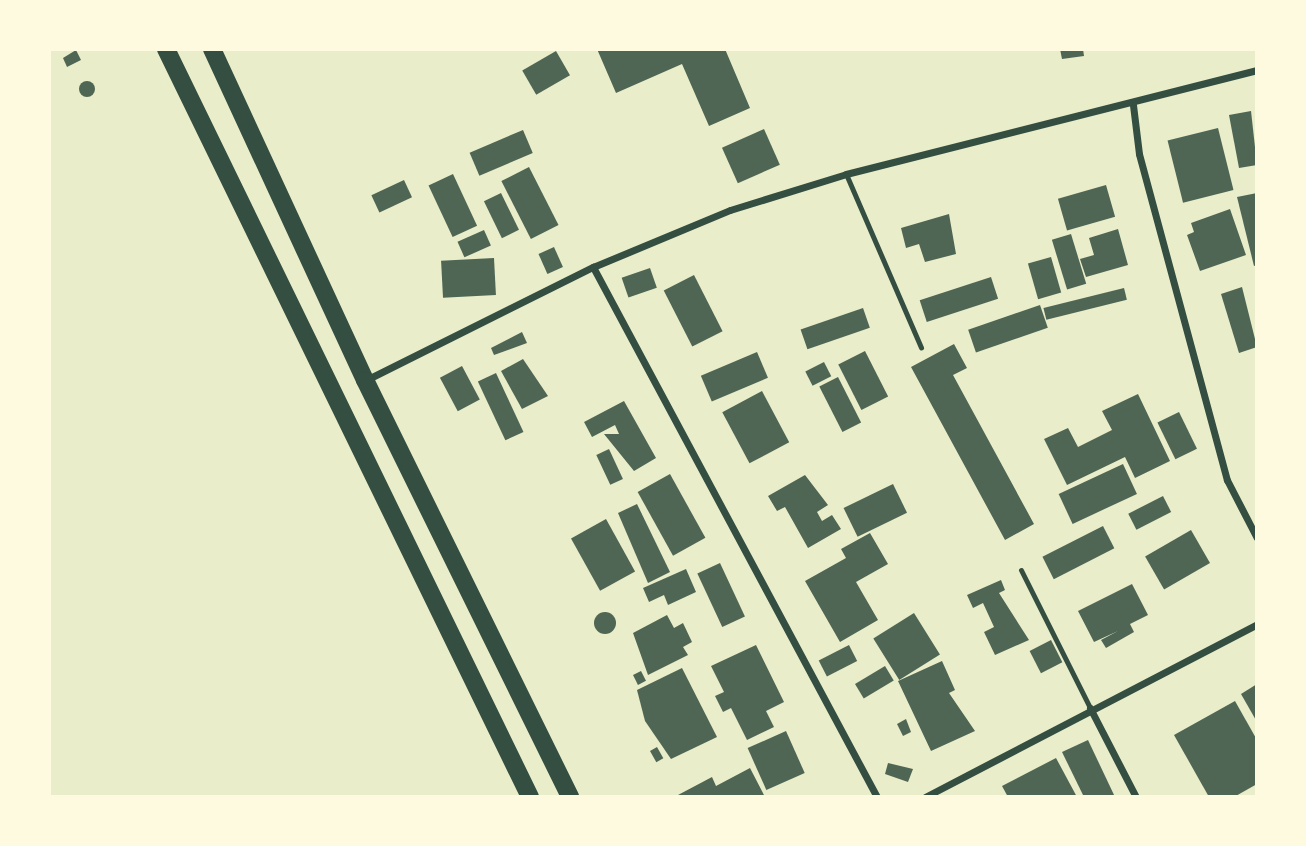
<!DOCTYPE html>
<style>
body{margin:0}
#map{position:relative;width:1306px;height:846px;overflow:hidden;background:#e9edc9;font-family:"PT Serif",serif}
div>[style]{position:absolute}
.building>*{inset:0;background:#4f6655;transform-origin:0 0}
.round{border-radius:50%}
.service>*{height:5px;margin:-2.5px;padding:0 2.5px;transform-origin:2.5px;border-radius:2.5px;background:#344e41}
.minor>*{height:7px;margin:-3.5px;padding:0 3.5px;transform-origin:3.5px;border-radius:3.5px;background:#344e41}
.primary>*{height:18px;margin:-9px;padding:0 9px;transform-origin:9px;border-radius:9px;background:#344e41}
span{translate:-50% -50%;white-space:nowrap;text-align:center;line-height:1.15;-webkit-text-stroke:7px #fefae0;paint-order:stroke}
.frame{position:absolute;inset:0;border:51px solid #fefae0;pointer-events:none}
</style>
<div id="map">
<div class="building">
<div style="clip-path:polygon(597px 49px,725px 49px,750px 108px,709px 126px,682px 64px,616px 93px)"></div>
<div style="clip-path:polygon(1060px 49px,1083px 49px,1084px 56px,1062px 59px)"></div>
<div style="clip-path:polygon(76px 50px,81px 60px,67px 67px,63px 58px)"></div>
<div style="left:556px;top:51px;width:28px;height:39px;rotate:60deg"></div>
<div class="round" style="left:79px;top:81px;width:16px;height:16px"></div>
<div style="clip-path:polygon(1251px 111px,1257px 165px,1239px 168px,1229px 115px)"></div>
<div style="left:1218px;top:128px;width:64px;height:52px;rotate:76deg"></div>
<div style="left:764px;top:129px;width:39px;height:46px;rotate:66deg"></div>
<div style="left:523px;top:130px;width:25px;height:58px;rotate:67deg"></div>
<div style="left:529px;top:167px;width:65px;height:31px;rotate:63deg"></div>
<div style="left:453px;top:174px;width:57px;height:27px;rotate:65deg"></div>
<div style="left:404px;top:180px;width:19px;height:36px;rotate:65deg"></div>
<div style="left:1106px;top:185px;width:33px;height:50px;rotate:74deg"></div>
<div style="left:501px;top:193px;width:41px;height:19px;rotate:64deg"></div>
<div style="clip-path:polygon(1257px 193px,1257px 265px,1254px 266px,1237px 197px)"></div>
<div style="clip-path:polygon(1230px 209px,1246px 255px,1200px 271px,1187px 235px,1194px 232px,1191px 223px)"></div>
<div style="clip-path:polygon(949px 214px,956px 254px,925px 262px,919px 244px,906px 248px,901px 228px)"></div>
<div style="clip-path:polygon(1118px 229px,1128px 265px,1086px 277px,1080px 259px,1094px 255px,1089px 238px)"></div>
<div style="left:484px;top:230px;width:17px;height:29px;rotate:66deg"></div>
<div style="left:1071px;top:234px;width:52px;height:20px;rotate:73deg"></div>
<div style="left:554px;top:247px;width:22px;height:17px;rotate:66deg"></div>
<div style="left:1051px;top:257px;width:37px;height:24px;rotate:74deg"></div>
<div style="left:494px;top:258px;width:37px;height:53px;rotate:87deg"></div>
<div style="left:650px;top:268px;width:21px;height:30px;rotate:71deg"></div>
<div style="left:694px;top:275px;width:63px;height:34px;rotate:63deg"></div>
<div style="left:991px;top:277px;width:23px;height:75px;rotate:72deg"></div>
<div style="clip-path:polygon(1242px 287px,1257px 347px,1239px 353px,1221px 294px)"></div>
<div style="left:1124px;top:288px;width:12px;height:83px;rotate:76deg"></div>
<div style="left:1040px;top:305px;width:24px;height:76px;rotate:71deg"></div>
<div style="left:863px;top:308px;width:21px;height:66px;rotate:71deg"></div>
<div style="clip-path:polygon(522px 332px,527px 343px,494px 355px,491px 348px)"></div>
<div style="clip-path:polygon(954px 344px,967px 368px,953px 375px,1034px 524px,1005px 540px,911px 367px)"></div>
<div style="left:865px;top:351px;width:51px;height:30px;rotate:63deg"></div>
<div style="left:757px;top:352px;width:28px;height:61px;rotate:67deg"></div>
<div style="clip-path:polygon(523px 359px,548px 396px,522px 409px,501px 371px)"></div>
<div style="left:824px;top:362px;width:16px;height:21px;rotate:63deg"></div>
<div style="left:462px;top:366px;width:38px;height:25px;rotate:62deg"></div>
<div style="left:496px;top:373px;width:65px;height:20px;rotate:65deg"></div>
<div style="left:838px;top:377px;width:51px;height:21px;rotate:63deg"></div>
<div style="left:762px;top:391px;width:58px;height:45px;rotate:62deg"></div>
<div style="clip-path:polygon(1138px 394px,1170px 461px,1135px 478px,1125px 457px,1067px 485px,1044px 439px,1068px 428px,1078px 447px,1112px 430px,1102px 411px)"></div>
<div style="clip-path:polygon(624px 401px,656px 458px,634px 471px,604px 434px,619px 434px,615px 425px,592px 437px,584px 422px)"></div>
<div style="left:1179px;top:412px;width:41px;height:24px;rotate:64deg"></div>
<div style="left:609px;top:449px;width:33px;height:14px;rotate:65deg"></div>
<div style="left:1123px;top:464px;width:33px;height:71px;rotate:65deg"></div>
<div style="left:670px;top:474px;width:73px;height:37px;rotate:61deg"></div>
<div style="clip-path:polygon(805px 475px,828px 505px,817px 512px,822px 521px,832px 515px,841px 529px,808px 548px,785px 507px,777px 511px,768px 496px)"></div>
<div style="left:893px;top:484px;width:32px;height:55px;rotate:64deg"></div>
<div style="left:1163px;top:496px;width:18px;height:39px;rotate:63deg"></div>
<div style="clip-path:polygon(637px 504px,670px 572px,648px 583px,618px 513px)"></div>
<div style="left:606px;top:519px;width:60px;height:40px;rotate:61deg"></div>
<div style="left:1103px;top:526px;width:25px;height:68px;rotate:63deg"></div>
<div style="left:1191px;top:530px;width:38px;height:53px;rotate:60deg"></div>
<div style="clip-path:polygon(870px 533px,888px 564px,856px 582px,878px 620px,840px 642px,805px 581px,846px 558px,841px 549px)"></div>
<div style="left:720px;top:563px;width:59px;height:25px;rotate:65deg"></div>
<div style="clip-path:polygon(686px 569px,696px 592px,668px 605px,664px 595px,649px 602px,643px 588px)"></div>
<div style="clip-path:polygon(1001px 580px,1005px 590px,999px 593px,1029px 640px,995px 655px,984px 632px,994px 627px,983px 603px,973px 608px,967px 595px)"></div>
<div style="clip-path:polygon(1132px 584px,1148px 615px,1130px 624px,1134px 632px,1106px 648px,1101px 640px,1118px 631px,1094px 642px,1078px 611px)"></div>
<div class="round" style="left:594px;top:612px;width:22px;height:22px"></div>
<div style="left:914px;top:613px;width:49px;height:48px;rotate:58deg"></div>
<div style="clip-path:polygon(667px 615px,674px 628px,683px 623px,692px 642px,683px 647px,688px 655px,648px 675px,633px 633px)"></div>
<div style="left:1051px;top:640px;width:25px;height:24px;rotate:63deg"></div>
<div style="clip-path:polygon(756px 645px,784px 702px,766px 711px,774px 727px,747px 740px,731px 708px,723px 712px,715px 696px,724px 692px,711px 666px)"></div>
<div style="left:849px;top:645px;width:18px;height:34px;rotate:63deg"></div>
<div style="clip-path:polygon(942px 661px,955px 690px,949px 693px,975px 731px,931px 751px,898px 681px)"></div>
<div style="left:885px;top:666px;width:17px;height:35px;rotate:59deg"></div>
<div style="clip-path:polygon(682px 668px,717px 737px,671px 759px,645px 721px,637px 690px)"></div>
<div style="left:641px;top:671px;width:11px;height:9px;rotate:63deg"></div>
<div style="clip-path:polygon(1257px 684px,1257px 722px,1241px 694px)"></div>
<div style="clip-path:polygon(1235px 701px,1257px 740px,1257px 784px,1234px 797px,1209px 797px,1174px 735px)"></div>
<div style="clip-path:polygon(906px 719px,911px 732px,903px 736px,897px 724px)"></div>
<div style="left:786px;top:731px;width:46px;height:42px;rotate:66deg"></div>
<div style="clip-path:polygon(1088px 740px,1115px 797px,1084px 797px,1062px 752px)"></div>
<div style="left:657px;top:747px;width:13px;height:8px;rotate:61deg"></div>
<div style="clip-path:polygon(1056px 758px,1077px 797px,1008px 797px,1002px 786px)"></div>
<div style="clip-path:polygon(888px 763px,913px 769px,908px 782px,885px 774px)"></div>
<div style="clip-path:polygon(750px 768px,765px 797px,678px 795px,712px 777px,716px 786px)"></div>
</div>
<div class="service">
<div style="left:846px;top:174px;width:189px;rotate:66.6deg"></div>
<div style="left:1021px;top:570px;width:154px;rotate:63.4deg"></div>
</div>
<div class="minor">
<div style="left:1133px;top:105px;width:49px;rotate:83deg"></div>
<div style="left:1139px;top:154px;width:338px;rotate:74.9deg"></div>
<div style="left:1227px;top:480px;width:65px;rotate:62.7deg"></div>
<div style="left:593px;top:267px;width:601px;rotate:61.82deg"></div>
<div style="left:366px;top:380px;width:254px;rotate:-26.5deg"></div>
<div style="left:593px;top:267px;width:148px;rotate:-22.6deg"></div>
<div style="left:730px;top:210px;width:121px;rotate:-17.2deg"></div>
<div style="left:846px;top:174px;width:424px;rotate:-14.2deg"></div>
<div style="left:1090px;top:708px;width:100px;rotate:62.7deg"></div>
<div style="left:925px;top:797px;width:374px;rotate:-27.5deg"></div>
</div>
<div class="primary">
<div style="left:166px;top:49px;width:832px;rotate:64.05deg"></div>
<div style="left:212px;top:49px;width:365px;rotate:65.2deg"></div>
<div style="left:365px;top:380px;width:465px;rotate:63.8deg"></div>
</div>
<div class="frame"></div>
</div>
